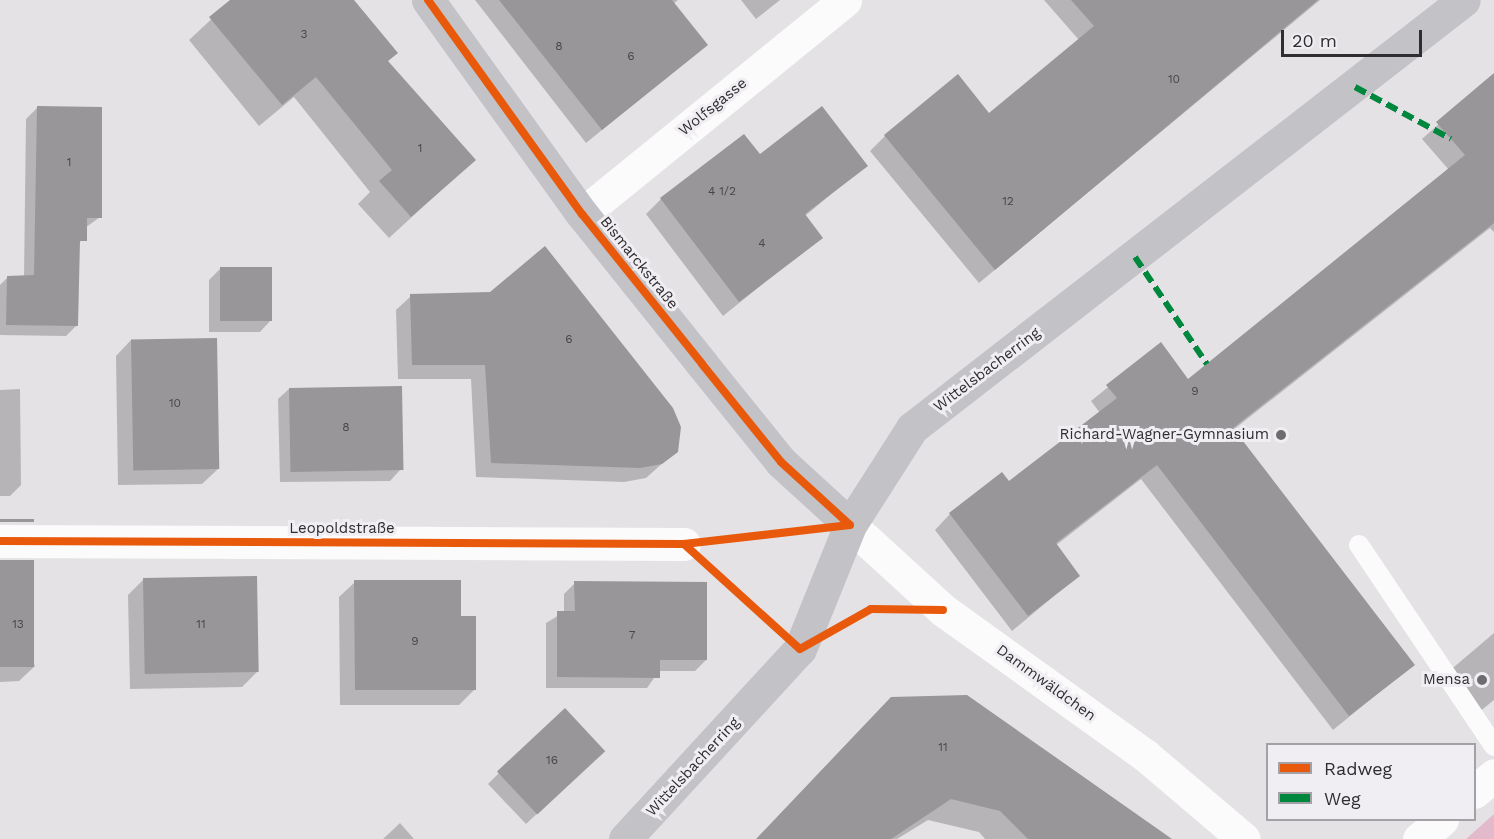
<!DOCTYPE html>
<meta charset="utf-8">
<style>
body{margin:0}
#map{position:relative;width:1494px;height:839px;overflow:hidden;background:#e4e2e5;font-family:"Work Sans",sans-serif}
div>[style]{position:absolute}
.green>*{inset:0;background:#e3bacc}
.shadow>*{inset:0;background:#0003}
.building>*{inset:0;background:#989698;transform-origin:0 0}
.lane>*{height:20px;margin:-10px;padding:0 10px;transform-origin:10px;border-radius:10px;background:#fbfbfb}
.street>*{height:33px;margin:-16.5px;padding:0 16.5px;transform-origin:16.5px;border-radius:16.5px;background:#fbfbfb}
.primary>*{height:33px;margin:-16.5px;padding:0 16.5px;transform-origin:16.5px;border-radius:16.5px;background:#c3c2c6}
.quiet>*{height:6px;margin-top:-3px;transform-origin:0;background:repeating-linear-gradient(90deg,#00873e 0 12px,transparent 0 18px)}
.cycleway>*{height:8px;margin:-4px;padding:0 4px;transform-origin:4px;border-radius:4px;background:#e8590c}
.dots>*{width:16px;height:16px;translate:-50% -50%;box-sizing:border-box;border:3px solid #f1eef3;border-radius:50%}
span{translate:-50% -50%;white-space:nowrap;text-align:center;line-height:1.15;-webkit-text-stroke:6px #f1eef3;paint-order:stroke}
.number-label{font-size:12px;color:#484749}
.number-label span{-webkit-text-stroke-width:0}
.street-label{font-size:15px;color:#2e2d2f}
.poi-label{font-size:15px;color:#2e2d2f}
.right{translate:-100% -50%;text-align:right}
.legend{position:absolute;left:1266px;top:743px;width:210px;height:78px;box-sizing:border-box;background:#f1eef3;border:2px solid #a3a1a5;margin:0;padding:8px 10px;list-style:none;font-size:18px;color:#2e2d2f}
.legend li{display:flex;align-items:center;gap:12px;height:30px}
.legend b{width:30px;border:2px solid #a3a1a5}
.scale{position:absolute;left:1281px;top:30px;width:141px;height:27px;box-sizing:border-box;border:3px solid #2e2d2f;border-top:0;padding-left:8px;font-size:18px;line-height:21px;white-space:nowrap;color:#2e2d2f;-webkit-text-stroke:4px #f1eef3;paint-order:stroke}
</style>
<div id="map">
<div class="green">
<div style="clip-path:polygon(1494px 814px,1494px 839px,1466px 839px)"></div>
</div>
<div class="shadow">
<div style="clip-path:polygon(232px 0,352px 0,396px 53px,387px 62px,474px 160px,389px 238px,358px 204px,370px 192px,294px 97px,259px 126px,189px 40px)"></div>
<div style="clip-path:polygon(475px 0,678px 0,673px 4px,706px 45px,586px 143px)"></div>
<div style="clip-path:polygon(741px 0,780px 0,756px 19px)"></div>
<div style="clip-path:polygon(1044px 0,1320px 0,979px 283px,870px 151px,885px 136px,989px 115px,1079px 40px)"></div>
<div style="clip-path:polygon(1494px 75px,1494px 232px,1490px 228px,1233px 430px,1413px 665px,1333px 730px,1141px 479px,1055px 546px,1078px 576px,1012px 631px,935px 530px,950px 514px,1009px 483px,1100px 413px,1091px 401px,1161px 344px,1188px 381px,1449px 170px,1422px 139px)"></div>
<div style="clip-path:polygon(37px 108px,100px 217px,85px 228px,78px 248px,77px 325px,66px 336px,0 335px,0 285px,8px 277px,24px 277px,26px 119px)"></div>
<div style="clip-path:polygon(759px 156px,866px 165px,805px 216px,821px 237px,723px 316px,646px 214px,661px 199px)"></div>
<div style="clip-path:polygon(220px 269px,271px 320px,260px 332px,209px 332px,209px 280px)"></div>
<div style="clip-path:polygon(490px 294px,676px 451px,646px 478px,624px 482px,476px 477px,471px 379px,398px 379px,396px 310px,411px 296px)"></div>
<div style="clip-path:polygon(131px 340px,218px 469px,202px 484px,118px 485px,116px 356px)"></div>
<div style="clip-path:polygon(290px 388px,401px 469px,390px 481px,280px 482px,278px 399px)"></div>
<div style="clip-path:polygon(20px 389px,21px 485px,10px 496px,0 496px,0 390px)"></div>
<div style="clip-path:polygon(144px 579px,257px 672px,242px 687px,130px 689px,128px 595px)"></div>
<div style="clip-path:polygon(355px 582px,459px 617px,475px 689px,459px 705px,340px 705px,339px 597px)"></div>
<div style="clip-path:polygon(575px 583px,706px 660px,695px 671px,659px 671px,647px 688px,546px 688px,546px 623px,564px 612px,564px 594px)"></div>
<div style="clip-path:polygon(0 585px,35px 666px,19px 681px,0 682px)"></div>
<div style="clip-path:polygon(1494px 633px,1494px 700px,1473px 717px,1441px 678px)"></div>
<div style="clip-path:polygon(869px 721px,1167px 839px,985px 839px,979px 832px,928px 820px,897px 839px,757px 839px)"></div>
<div style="clip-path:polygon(592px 762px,526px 824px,488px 784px,499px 773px)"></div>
<div style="clip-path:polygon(400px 823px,414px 839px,383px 839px)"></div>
</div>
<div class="building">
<div style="clip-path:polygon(230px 0,354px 0,398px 53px,388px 61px,476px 160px,411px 217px,379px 181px,392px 170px,316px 77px,282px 105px,209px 17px)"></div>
<div style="clip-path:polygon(499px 0,672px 0,708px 45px,602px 130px)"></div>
<div style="clip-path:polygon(1071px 0,1318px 0,995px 270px,884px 135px,958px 74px,989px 113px,1094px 26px)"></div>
<div style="clip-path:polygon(1494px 73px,1494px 223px,1233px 428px,1415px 665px,1349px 716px,1157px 465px,1056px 543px,1080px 576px,1028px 616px,949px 513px,1002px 472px,1009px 481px,1117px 398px,1106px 385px,1161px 342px,1188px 379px,1465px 155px,1436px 122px)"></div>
<div style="clip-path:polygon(37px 106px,102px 107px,102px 218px,87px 218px,87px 241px,80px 241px,78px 326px,6px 325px,7px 276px,34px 275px)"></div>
<div style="clip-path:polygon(822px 106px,868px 166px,805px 214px,823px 238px,739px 302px,660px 198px,744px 134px,760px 154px)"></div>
<div style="clip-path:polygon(545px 246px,673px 408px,681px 427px,678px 452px,662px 464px,640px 468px,491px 463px,485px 365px,412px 365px,410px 294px,490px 292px)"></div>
<div style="left:220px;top:267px;width:52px;height:54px"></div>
<div style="left:217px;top:338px;width:131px;height:86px;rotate:89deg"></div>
<div style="left:402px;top:386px;width:84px;height:113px;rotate:89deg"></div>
<div style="left:0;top:519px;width:34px;height:3px"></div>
<div style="left:0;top:560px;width:34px;height:107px"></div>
<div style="left:257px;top:576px;width:96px;height:114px;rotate:89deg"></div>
<div style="clip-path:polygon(354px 580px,461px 580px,461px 616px,476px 616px,476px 690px,355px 690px)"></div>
<div style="clip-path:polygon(574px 581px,707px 582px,707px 660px,660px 660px,660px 678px,557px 677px,557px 611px,575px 611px)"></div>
<div style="clip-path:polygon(967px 695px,1172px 839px,1028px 839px,1000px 811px,951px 799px,891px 839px,756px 839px,891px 697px)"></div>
<div style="left:565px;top:708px;width:59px;height:93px;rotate:47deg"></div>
</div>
<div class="lane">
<div style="left:1359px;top:545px;width:242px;rotate:56.1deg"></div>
</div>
<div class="street">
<div style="left:582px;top:214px;width:339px;rotate:-39.1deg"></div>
<div style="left:850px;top:525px;width:126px;rotate:42.4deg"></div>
<div style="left:943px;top:610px;width:250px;rotate:35.7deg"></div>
<div style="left:1146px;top:756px;width:128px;rotate:40.3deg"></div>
<div style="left:0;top:541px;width:684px;rotate:0.25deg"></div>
<div style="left:1474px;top:792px;width:26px;rotate:-40deg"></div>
<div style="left:1419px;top:839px;width:30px;rotate:-40deg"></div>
</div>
<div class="primary">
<div style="left:428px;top:0;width:264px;rotate:54.3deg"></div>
<div style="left:582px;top:214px;width:192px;rotate:51.3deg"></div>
<div style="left:702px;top:364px;width:126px;rotate:51.1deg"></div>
<div style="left:781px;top:462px;width:93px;rotate:42.4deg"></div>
<div style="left:625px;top:839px;width:258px;rotate:-47.4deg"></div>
<div style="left:800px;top:649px;width:134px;rotate:-68deg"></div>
<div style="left:850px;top:525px;width:115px;rotate:-57.4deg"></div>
<div style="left:912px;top:428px;width:698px;rotate:-37.79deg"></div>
</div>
<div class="quiet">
<div style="left:1355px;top:87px;width:109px;rotate:28.4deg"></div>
<div style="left:1135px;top:257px;width:129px;rotate:56.1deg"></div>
</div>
<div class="cycleway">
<div style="left:428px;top:0;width:264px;rotate:54.3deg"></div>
<div style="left:582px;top:214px;width:192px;rotate:51.3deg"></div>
<div style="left:702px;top:364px;width:126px;rotate:51.1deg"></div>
<div style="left:781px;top:462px;width:93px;rotate:42.4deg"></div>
<div style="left:0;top:541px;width:684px;rotate:0.25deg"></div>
<div style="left:684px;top:544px;width:167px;rotate:-6.5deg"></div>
<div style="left:684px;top:544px;width:156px;rotate:42.2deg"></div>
<div style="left:800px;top:649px;width:81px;rotate:-29.4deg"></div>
<div style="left:871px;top:609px;width:72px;rotate:0.8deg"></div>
</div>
<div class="dots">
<div style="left:1281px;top:435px;background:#6e6c6f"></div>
<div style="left:1482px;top:680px;background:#6e6c6f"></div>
</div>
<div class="number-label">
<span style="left:304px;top:35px">3</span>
<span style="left:559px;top:47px">8</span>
<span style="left:631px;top:57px">6</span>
<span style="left:1174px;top:80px">10</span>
<span style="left:420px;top:149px">1</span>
<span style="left:69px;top:163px">1</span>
<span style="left:722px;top:192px">4 1/2</span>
<span style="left:1008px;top:202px">12</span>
<span style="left:762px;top:244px">4</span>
<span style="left:569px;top:340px">6</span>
<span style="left:1195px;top:392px">9</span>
<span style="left:175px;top:404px">10</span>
<span style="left:346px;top:428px">8</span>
<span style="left:18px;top:625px">13</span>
<span style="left:201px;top:625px">11</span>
<span style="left:632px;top:636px">7</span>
<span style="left:415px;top:642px">9</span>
<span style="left:943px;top:748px">11</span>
<span style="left:552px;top:761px">16</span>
</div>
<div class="street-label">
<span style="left:713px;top:107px;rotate:-39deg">Wolfsgasse</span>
<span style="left:639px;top:263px;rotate:51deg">Bismarckstraße</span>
<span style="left:987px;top:370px;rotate:-37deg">Wittelsbacherring</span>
<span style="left:342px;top:529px">Leopoldstraße</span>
<span style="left:1046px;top:683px;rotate:36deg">Dammwäldchen</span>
<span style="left:693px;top:767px;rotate:-47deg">Wittelsbacherring</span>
</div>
<div class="poi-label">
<span class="right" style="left:1269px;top:435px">Richard-Wagner-Gymnasium</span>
<span class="right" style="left:1470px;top:680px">Mensa</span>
</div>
<ul class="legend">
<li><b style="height:8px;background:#e8590c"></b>Radweg</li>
<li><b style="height:8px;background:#00873e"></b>Weg</li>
</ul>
<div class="scale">20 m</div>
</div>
